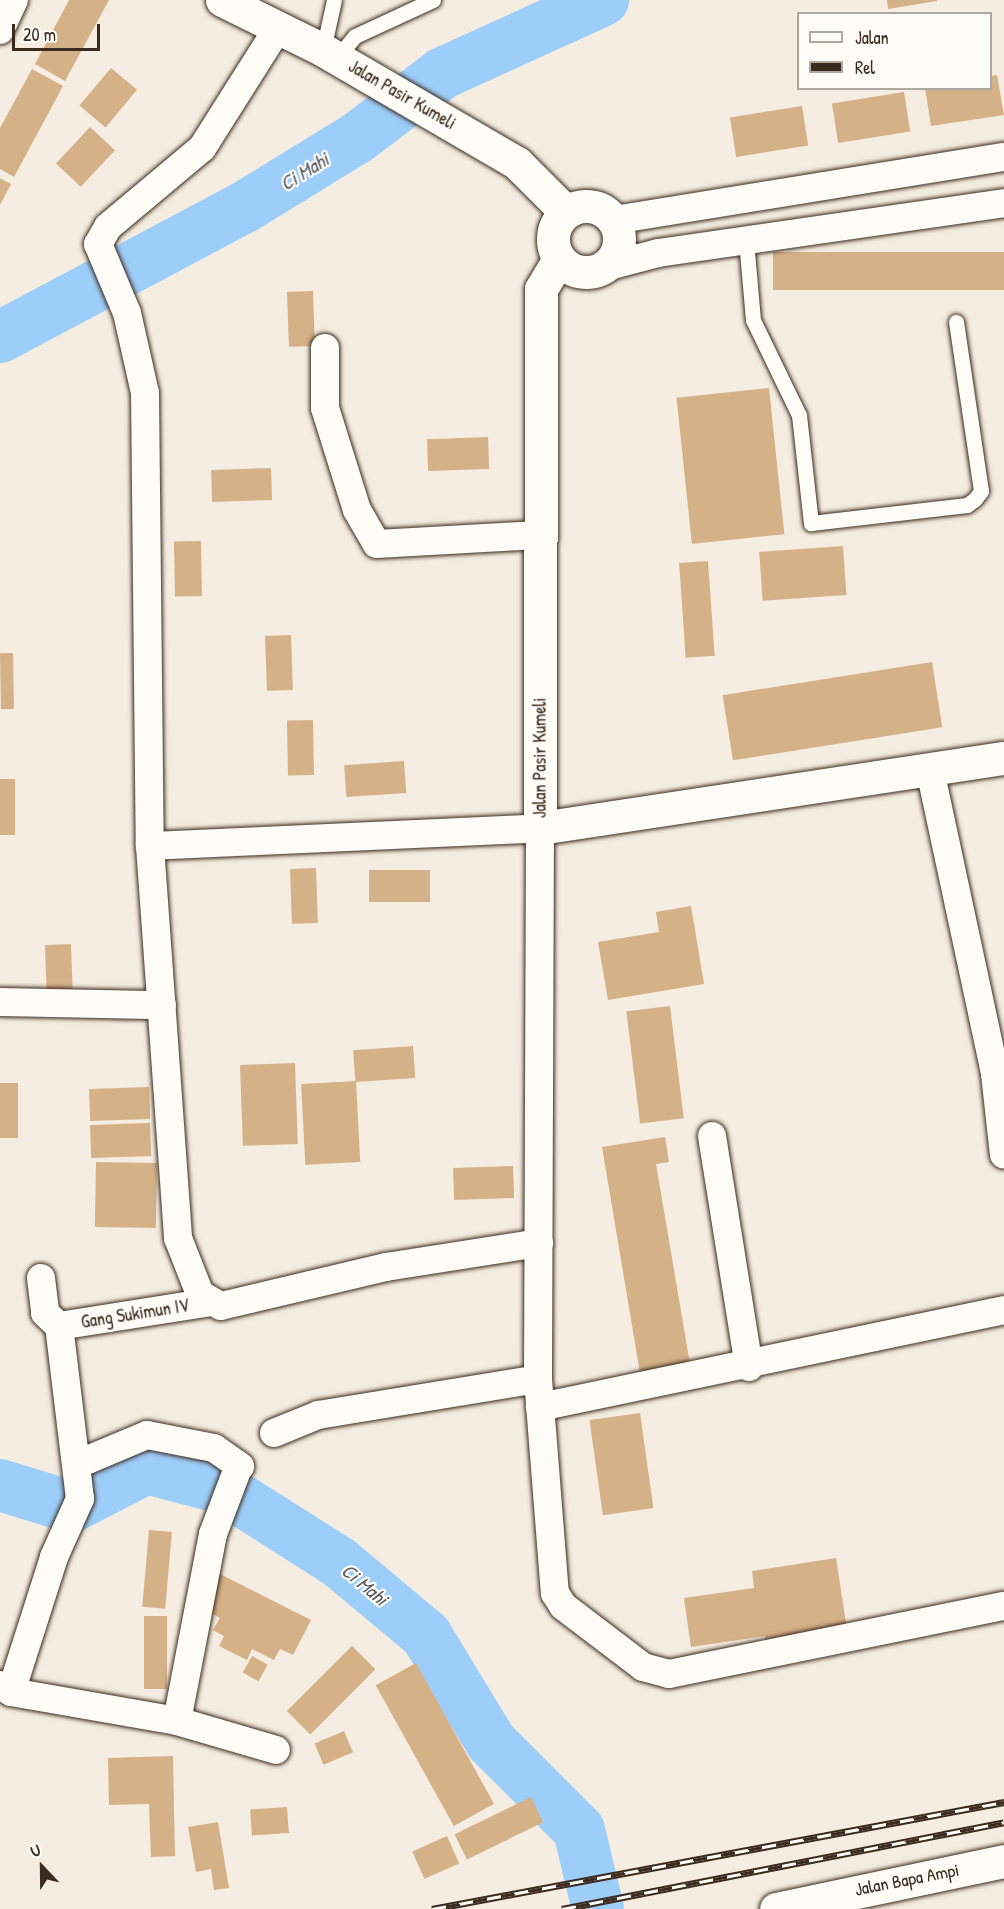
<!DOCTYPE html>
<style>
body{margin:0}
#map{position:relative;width:1004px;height:1909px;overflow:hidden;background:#f5ede1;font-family:"Patrick Hand",sans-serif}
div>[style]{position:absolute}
.river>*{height:52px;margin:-26px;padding:0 26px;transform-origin:26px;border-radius:26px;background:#9dcdf9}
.building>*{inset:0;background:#d5b187;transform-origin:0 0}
.roads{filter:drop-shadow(0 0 2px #3b2a1e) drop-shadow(0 0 2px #3b2a1e)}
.service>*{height:15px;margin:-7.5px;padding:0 7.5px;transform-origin:7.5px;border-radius:7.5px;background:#fdfcf7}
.minor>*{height:28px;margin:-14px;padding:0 14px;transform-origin:14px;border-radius:14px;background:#fdfcf7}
.tertiary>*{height:33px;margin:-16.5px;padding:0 16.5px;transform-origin:16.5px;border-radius:16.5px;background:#fdfcf7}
.tertiary>.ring{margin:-16.5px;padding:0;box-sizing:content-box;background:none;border:33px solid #fdfcf7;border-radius:50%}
.rail>*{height:7px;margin-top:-3.5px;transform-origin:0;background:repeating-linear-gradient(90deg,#fdfcf7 0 14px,#3b2a1e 0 28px);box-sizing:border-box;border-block:2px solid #3b2a1e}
span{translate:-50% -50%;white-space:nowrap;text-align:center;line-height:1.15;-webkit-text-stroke:4.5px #fdfcf7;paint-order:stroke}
.street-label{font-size:18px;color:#3b2a1e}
.water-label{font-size:20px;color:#585b60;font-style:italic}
.legend{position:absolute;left:797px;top:12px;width:195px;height:78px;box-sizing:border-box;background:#fdfcf7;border:2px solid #afa8a0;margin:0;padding:8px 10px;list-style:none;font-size:18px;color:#3b2a1e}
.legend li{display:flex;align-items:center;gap:12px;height:30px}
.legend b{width:30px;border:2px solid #afa8a0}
.north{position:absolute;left:12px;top:1837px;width:60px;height:60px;-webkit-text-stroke:4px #fdfcf7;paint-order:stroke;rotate:338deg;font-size:16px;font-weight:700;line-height:24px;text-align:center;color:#3b2a1e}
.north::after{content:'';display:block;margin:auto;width:21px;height:27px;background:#3b2a1e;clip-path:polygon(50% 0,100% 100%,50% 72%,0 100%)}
.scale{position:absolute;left:12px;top:24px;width:88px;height:27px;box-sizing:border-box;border:3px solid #3b2a1e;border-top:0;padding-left:8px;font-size:18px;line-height:21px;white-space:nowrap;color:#3b2a1e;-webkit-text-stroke:4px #fdfcf7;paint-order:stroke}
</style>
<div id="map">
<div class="river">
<div style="left:0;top:337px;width:275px;rotate:-28deg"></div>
<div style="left:243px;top:208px;width:134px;rotate:-31.6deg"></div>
<div style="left:357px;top:138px;width:108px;rotate:-37.1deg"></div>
<div style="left:443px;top:73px;width:176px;rotate:-24.5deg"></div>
<div style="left:0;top:1485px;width:74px;rotate:17.2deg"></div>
<div style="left:71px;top:1507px;width:85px;rotate:-27.2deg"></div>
<div style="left:147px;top:1468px;width:78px;rotate:14.9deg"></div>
<div style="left:222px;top:1488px;width:140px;rotate:32.4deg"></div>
<div style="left:340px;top:1563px;width:112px;rotate:39.9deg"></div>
<div style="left:426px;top:1635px;width:125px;rotate:58.7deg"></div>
<div style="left:491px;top:1742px;width:124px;rotate:45deg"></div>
<div style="left:579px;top:1830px;width:81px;rotate:76.5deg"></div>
</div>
<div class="building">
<div style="clip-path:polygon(69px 0,109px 0,65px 81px,35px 64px)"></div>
<div style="clip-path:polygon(887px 0,937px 0,937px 1px,888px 9px)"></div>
<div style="left:111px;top:68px;width:34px;height:49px;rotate:40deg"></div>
<div style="clip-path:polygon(32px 69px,63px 86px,14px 177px,0 169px,0 128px)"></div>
<div style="clip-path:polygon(997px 75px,1004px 115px,931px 126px,925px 88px,990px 88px,990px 76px)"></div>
<div style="left:904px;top:92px;width:40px;height:73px;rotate:81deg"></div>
<div style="left:802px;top:106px;width:40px;height:73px;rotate:81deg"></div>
<div style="left:90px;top:127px;width:34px;height:50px;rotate:43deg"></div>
<div style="clip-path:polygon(0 178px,11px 184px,0 205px)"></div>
<div style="left:1004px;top:252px;width:38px;height:231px;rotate:90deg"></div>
<div style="left:313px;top:291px;width:55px;height:26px;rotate:88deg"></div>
<div style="left:769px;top:388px;width:147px;height:93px;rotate:84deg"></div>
<div style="left:488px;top:437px;width:32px;height:61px;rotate:88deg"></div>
<div style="left:271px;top:468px;width:32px;height:60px;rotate:88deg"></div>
<div style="left:201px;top:541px;width:55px;height:27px;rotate:89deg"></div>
<div style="left:843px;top:546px;width:49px;height:84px;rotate:86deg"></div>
<div style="left:708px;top:561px;width:95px;height:29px;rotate:86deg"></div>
<div style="left:291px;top:635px;width:55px;height:26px;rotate:88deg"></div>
<div style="left:13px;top:653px;width:56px;height:13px;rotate:89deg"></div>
<div style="left:932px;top:662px;width:66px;height:212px;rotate:81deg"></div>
<div style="left:313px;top:720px;width:55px;height:26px;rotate:89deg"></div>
<div style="left:404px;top:761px;width:32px;height:60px;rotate:86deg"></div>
<div style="left:0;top:779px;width:15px;height:56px"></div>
<div style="left:316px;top:868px;width:55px;height:26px;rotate:88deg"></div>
<div style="left:430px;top:870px;width:32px;height:61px;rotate:90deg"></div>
<div style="clip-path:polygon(691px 906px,704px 984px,608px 1000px,598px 942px,659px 932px,656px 912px)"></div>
<div style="left:71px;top:944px;width:55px;height:26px;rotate:88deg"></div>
<div style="left:670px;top:1006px;width:113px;height:44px;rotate:83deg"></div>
<div style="left:413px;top:1046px;width:32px;height:60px;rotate:86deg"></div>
<div style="left:295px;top:1063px;width:81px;height:55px;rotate:88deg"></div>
<div style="left:356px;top:1081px;width:81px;height:55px;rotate:87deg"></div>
<div style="left:0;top:1083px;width:18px;height:55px"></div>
<div style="left:149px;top:1087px;width:32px;height:60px;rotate:88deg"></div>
<div style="left:150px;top:1123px;width:33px;height:60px;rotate:88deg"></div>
<div style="clip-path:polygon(665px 1137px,669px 1162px,656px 1164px,690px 1364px,640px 1373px,602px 1147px)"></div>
<div style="left:157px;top:1163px;width:65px;height:61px;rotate:91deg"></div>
<div style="left:513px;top:1166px;width:32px;height:60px;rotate:88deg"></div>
<div style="left:640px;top:1413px;width:96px;height:51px;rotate:82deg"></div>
<div style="left:149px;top:1530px;width:23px;height:77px;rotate:5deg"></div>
<div style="clip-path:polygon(836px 1558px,848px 1636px,767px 1648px,765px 1636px,691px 1647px,684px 1598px,754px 1588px,752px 1571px)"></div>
<div style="clip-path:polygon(216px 1572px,311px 1620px,293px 1655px,280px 1649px,274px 1660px,252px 1649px,247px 1660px,219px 1646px,224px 1636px,213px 1630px,220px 1618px,208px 1611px)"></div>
<div style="left:144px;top:1616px;width:23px;height:73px"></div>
<div style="left:352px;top:1646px;width:33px;height:92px;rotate:45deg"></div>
<div style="left:252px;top:1656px;width:18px;height:19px;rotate:29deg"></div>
<div style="left:416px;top:1663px;width:161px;height:46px;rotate:61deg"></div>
<div style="left:344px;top:1731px;width:23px;height:32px;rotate:67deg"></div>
<div style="clip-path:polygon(173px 1756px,175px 1856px,151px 1857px,149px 1804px,109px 1805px,108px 1758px)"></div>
<div style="left:531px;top:1797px;width:28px;height:85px;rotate:64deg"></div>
<div style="left:287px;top:1807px;width:26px;height:37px;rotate:86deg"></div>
<div style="clip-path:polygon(218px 1822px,229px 1888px,214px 1890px,211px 1869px,196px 1872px,188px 1827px)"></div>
<div style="left:447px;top:1836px;width:30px;height:38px;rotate:66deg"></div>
</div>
<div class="roads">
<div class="service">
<div style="left:323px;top:50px;width:51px;rotate:-77.6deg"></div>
<div style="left:337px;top:58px;width:28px;rotate:-51deg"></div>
<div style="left:355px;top:36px;width:86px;rotate:-24.8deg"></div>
<div style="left:746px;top:240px;width:80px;rotate:85deg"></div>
<div style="left:753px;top:320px;width:106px;rotate:64.2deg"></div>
<div style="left:799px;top:415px;width:109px;rotate:83.7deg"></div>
<div style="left:811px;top:523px;width:157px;rotate:-6.6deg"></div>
<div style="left:967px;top:505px;width:10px;rotate:-37deg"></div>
<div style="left:975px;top:499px;width:10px;rotate:-53deg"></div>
<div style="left:981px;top:491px;width:171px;rotate:-98.4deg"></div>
</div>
<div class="minor">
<div style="left:278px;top:28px;width:142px;rotate:122.3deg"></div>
<div style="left:202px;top:148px;width:123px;rotate:140deg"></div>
<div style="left:108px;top:227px;width:20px;rotate:120deg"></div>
<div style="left:98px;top:244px;width:75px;rotate:67.2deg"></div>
<div style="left:127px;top:313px;width:82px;rotate:77.3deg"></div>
<div style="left:145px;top:393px;width:453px;rotate:89.4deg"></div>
<div style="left:150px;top:846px;width:393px;rotate:85.9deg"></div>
<div style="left:178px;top:1238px;width:60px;rotate:68.6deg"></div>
<div style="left:200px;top:1294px;width:24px;rotate:30deg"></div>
<div style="left:221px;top:1306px;width:170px;rotate:-13.3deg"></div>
<div style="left:386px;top:1267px;width:155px;rotate:-8.9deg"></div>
<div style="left:0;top:30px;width:33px;rotate:-65deg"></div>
<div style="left:614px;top:220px;width:395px;rotate:-9.2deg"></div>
<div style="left:605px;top:267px;width:55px;rotate:-14.8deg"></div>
<div style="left:658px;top:253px;width:350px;rotate:-8.2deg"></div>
<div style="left:325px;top:348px;width:60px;rotate:90deg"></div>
<div style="left:325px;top:408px;width:107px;rotate:72.6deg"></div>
<div style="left:357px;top:510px;width:39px;rotate:60deg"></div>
<div style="left:377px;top:544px;width:161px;rotate:-3.2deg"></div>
<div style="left:930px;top:770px;width:311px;rotate:77.9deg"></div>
<div style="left:995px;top:1074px;width:81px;rotate:83.7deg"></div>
<div style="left:150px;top:846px;width:390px;rotate:-2.6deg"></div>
<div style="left:540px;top:828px;width:551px;rotate:90.21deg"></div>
<div style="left:538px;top:1379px;width:215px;rotate:85.5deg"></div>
<div style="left:555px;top:1593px;width:15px;rotate:58deg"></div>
<div style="left:563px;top:1606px;width:101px;rotate:37.3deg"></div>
<div style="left:643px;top:1667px;width:27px;rotate:15deg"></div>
<div style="left:669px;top:1674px;width:342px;rotate:-11.5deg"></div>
<div style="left:0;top:1002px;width:162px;rotate:1.1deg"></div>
<div style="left:712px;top:1136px;width:234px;rotate:80.9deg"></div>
<div style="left:41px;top:1278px;width:35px;rotate:83deg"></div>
<div style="left:45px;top:1313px;width:19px;rotate:43deg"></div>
<div style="left:59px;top:1326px;width:153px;rotate:-9deg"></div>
<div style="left:540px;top:1407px;width:474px;rotate:-11.8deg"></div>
<div style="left:274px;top:1433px;width:48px;rotate:-22.2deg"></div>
<div style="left:318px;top:1415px;width:223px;rotate:-9.3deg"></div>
<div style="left:78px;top:1464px;width:75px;rotate:-22.8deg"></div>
<div style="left:147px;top:1435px;width:68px;rotate:11deg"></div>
<div style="left:214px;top:1448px;width:32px;rotate:35deg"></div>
<div style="left:0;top:1685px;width:13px;rotate:32deg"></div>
<div style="left:11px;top:1692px;width:169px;rotate:9.9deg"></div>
<div style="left:177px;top:1721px;width:103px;rotate:16.3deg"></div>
<div style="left:11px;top:1692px;width:142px;rotate:-72.3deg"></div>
<div style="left:54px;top:1557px;width:64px;rotate:-65.9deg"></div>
<div style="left:80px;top:1499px;width:174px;rotate:-96.9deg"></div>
<div style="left:177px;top:1721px;width:190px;rotate:-79.1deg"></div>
<div style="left:213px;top:1534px;width:65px;rotate:-69.3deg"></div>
</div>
<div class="tertiary">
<div style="left:222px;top:0;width:113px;rotate:26.3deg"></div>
<div style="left:323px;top:50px;width:225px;rotate:30.2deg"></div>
<div style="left:517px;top:163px;width:69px;rotate:45deg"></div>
<div class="ring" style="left:553px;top:206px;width:33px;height:33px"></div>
<div style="left:559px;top:259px;width:35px;rotate:121deg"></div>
<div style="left:541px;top:289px;width:539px;rotate:90.11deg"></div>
<div style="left:540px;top:828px;width:469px;rotate:-8.6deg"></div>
<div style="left:776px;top:1909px;width:233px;rotate:-11.9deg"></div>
</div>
</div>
<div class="rail">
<div style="left:432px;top:1909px;width:582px;rotate:-10.6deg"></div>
<div style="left:562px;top:1909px;width:450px;rotate:-11.1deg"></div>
</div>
<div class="street-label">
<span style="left:402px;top:95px;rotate:30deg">Jalan Pasir Kumeli</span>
<span style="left:540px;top:758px;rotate:-90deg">Jalan Pasir Kumeli</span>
<span style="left:135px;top:1314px;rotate:-9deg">Gang Sukimun IV</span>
<span style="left:907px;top:1880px;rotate:-11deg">Jalan Bapa Ampi</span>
</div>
<div class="water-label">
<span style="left:304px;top:171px;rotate:-32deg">Ci Mahi</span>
<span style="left:365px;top:1584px;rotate:40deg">Ci Mahi</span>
</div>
<ul class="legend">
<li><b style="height:8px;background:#fdfcf7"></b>Jalan</li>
<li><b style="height:8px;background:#3b2a1e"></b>Rel</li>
</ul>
<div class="north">U</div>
<div class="scale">20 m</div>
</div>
